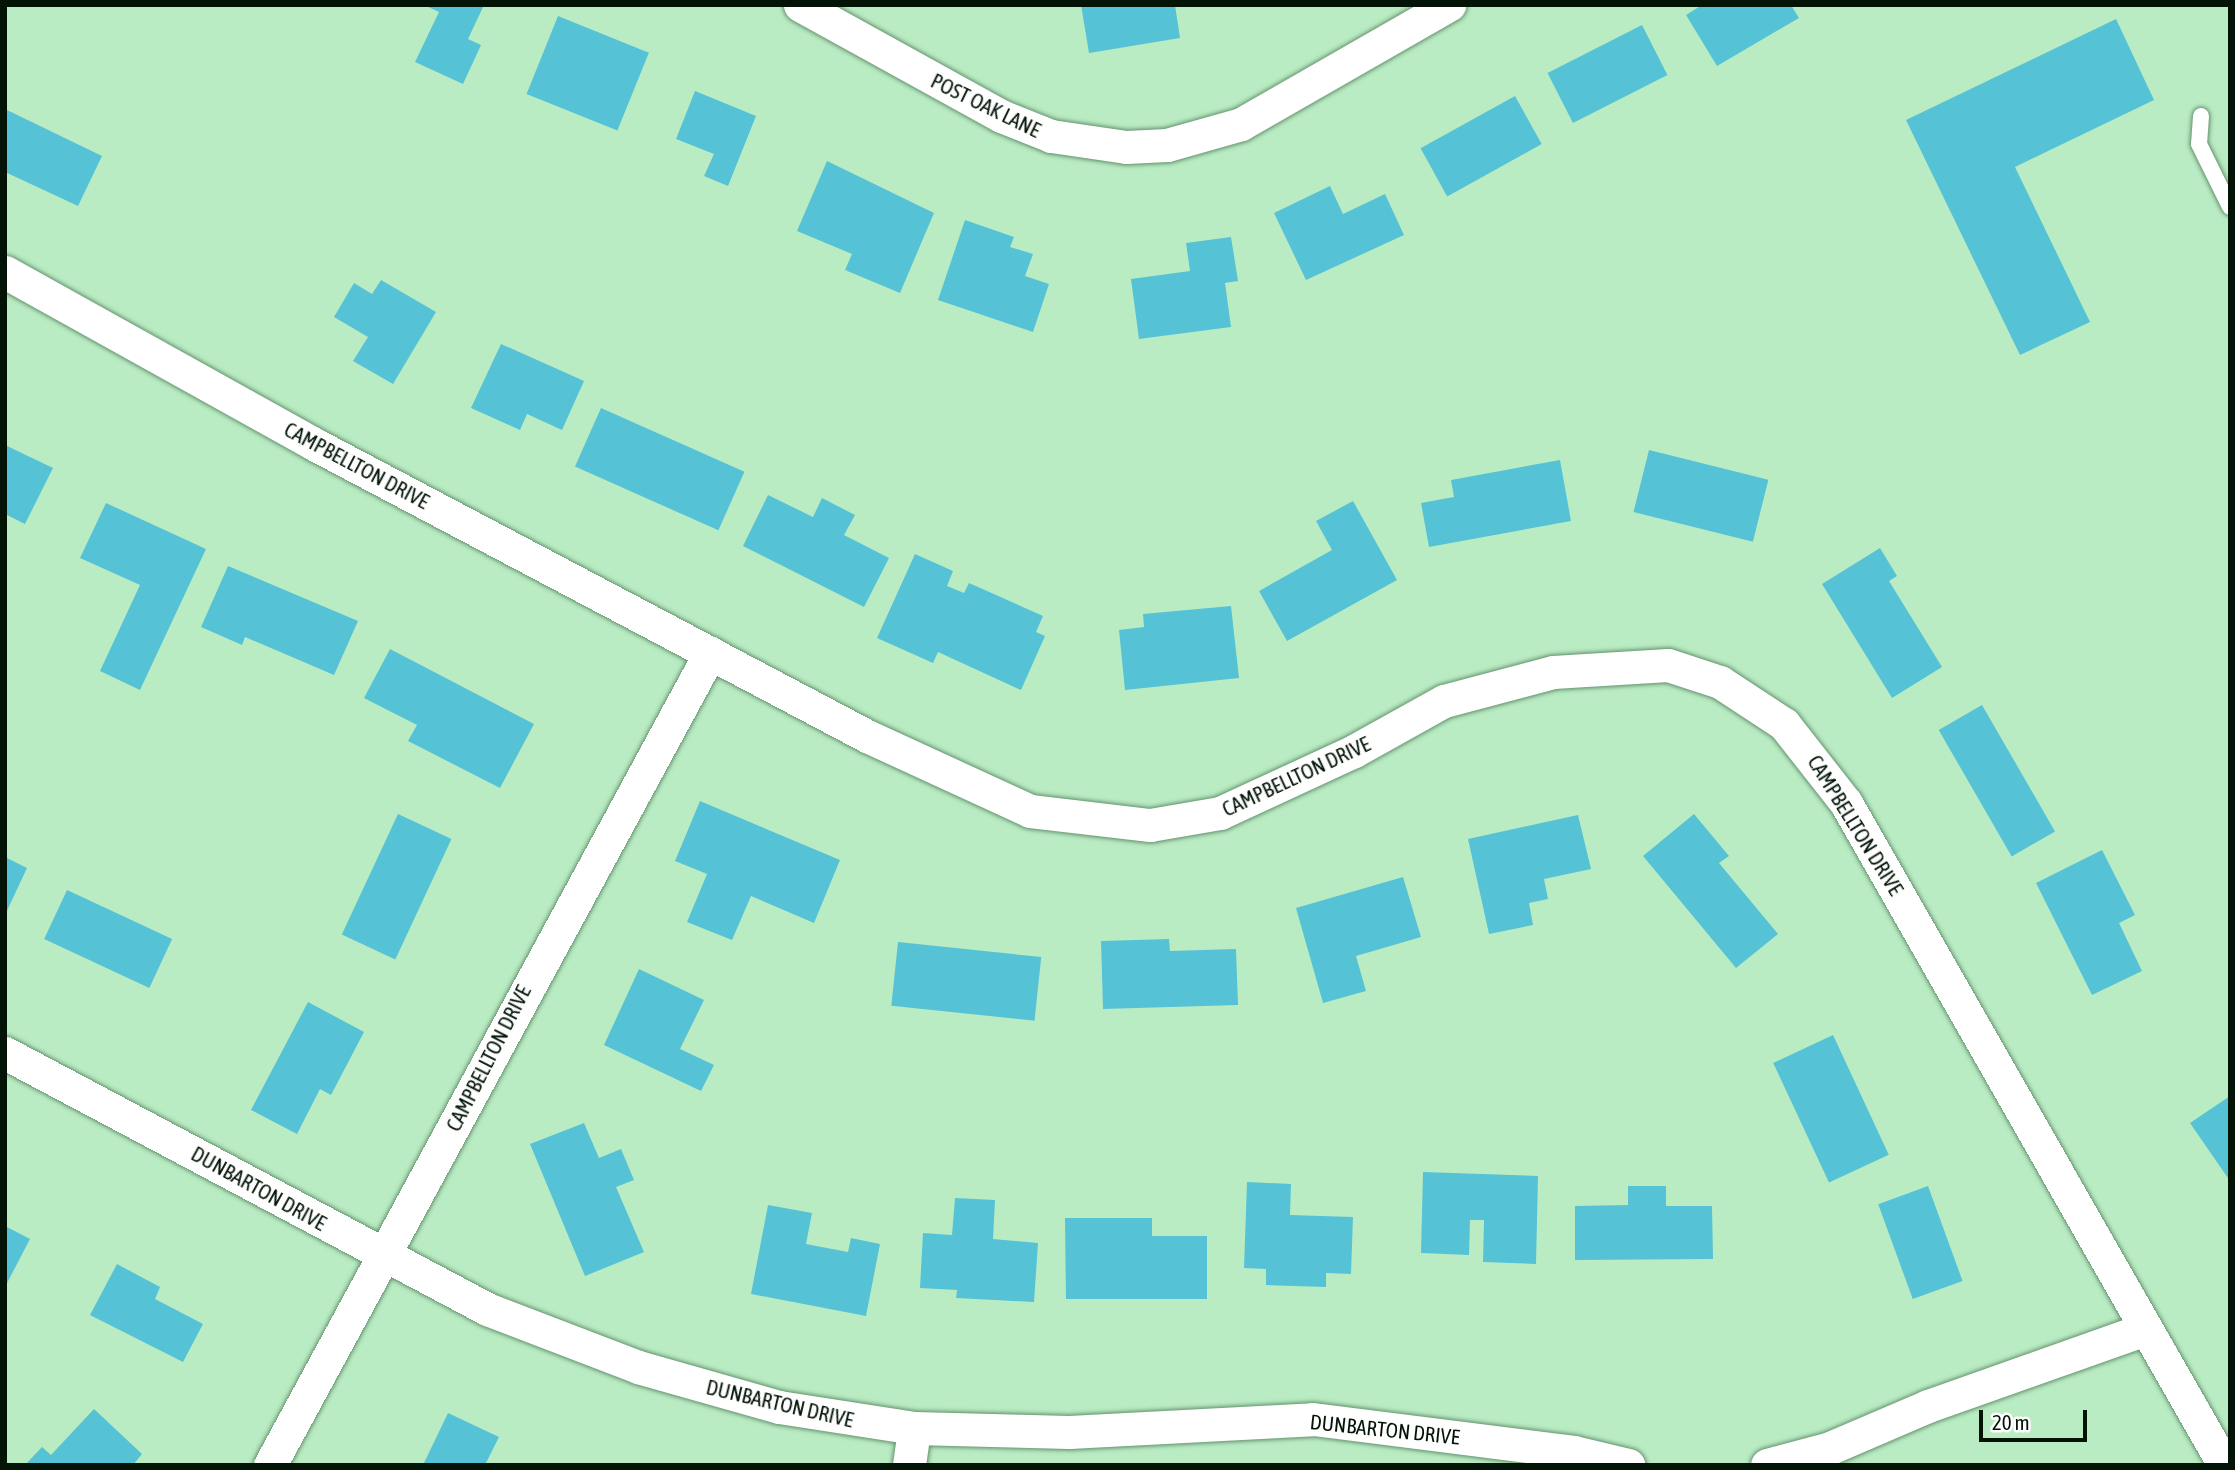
<!DOCTYPE html>
<style>
body{margin:0}
#map{position:relative;width:2235px;height:1470px;overflow:hidden;background:#baecc4;font-family:"Asap Condensed",sans-serif}
div>[style]{position:absolute}
.building>*{inset:0;background:#56c2d5;transform-origin:0 0}
.roads{filter:drop-shadow(0 0 2px #64936e) drop-shadow(0 0 2px #64936e)}
.service>*{height:16px;margin:-8px;padding:0 8px;transform-origin:8px;border-radius:8px;background:#fff}
.minor>*{height:33px;margin:-16.5px;padding:0 16.5px;transform-origin:16.5px;border-radius:16.5px;background:#fff}
span{translate:-50% -50%;white-space:nowrap;text-align:center;line-height:1.15;-webkit-text-stroke:5px #fefefe;paint-order:stroke}
.street-label{font-size:21px;color:#031407}
.frame{position:absolute;inset:0;border:7px solid #031407;pointer-events:none}
.scale{position:absolute;left:1979px;top:1410px;width:108px;height:32px;box-sizing:border-box;border:4px solid #031407;border-top:0;padding-left:9px;font-size:21px;line-height:24px;white-space:nowrap;color:#031407;-webkit-text-stroke:5px #fefefe;paint-order:stroke}
</style>
<div id="map">
<div class="building">
<div style="clip-path:polygon(424px 5px,484px 5px,468px 39px,481px 45px,463px 84px,415px 62px,439px 12px)"></div>
<div style="clip-path:polygon(1081px 5px,1175px 5px,1180px 38px,1089px 53px)"></div>
<div style="clip-path:polygon(1702px 5px,1791px 5px,1799px 18px,1717px 66px,1686px 15px)"></div>
<div style="left:558px;top:16px;width:98px;height:84px;rotate:22deg"></div>
<div style="clip-path:polygon(2116px 19px,2154px 100px,2015px 167px,2090px 322px,2020px 355px,1906px 120px)"></div>
<div style="left:1642px;top:25px;width:56px;height:106px;rotate:63deg"></div>
<div style="clip-path:polygon(695px 91px,756px 116px,728px 186px,704px 176px,714px 154px,676px 139px)"></div>
<div style="left:1515px;top:96px;width:55px;height:108px;rotate:61deg"></div>
<div style="clip-path:polygon(7px 110px,102px 156px,78px 206px,5px 172px)"></div>
<div style="clip-path:polygon(827px 161px,934px 213px,900px 293px,845px 270px,852px 254px,797px 231px)"></div>
<div style="clip-path:polygon(1330px 186px,1343px 214px,1385px 194px,1404px 235px,1306px 280px,1274px 213px)"></div>
<div style="clip-path:polygon(965px 220px,1014px 237px,1010px 247px,1033px 254px,1025px 276px,1049px 284px,1033px 332px,938px 300px)"></div>
<div style="clip-path:polygon(1231px 237px,1238px 281px,1225px 283px,1231px 327px,1139px 339px,1131px 279px,1190px 271px,1186px 243px)"></div>
<div style="clip-path:polygon(381px 280px,436px 312px,393px 384px,353px 361px,368px 337px,334px 317px,354px 283px,372px 294px)"></div>
<div style="clip-path:polygon(501px 344px,584px 381px,562px 430px,527px 414px,520px 430px,471px 408px)"></div>
<div style="left:601px;top:408px;width:157px;height:64px;rotate:24deg"></div>
<div style="clip-path:polygon(5px 445px,53px 468px,25px 524px,5px 514px)"></div>
<div style="left:1649px;top:450px;width:123px;height:64px;rotate:14deg"></div>
<div style="clip-path:polygon(1560px 460px,1571px 521px,1429px 547px,1421px 503px,1454px 497px,1451px 480px)"></div>
<div style="clip-path:polygon(768px 495px,813px 517px,822px 498px,855px 515px,844px 535px,889px 558px,864px 607px,743px 546px)"></div>
<div style="clip-path:polygon(1353px 501px,1397px 580px,1287px 641px,1259px 591px,1332px 550px,1316px 521px)"></div>
<div style="clip-path:polygon(106px 503px,206px 549px,140px 690px,100px 671px,140px 585px,80px 558px)"></div>
<div style="clip-path:polygon(1880px 548px,1897px 576px,1889px 581px,1942px 667px,1892px 698px,1822px 584px)"></div>
<div style="clip-path:polygon(915px 554px,953px 571px,947px 586px,964px 593px,969px 583px,1043px 616px,1036px 632px,1045px 636px,1021px 690px,938px 652px,933px 663px,877px 638px)"></div>
<div style="clip-path:polygon(228px 566px,358px 621px,334px 675px,245px 637px,242px 645px,201px 627px)"></div>
<div style="clip-path:polygon(1231px 606px,1239px 678px,1125px 690px,1119px 630px,1144px 627px,1143px 614px)"></div>
<div style="clip-path:polygon(390px 649px,534px 724px,500px 788px,408px 741px,417px 725px,364px 698px)"></div>
<div style="left:1982px;top:705px;width:146px;height:50px;rotate:60deg"></div>
<div style="clip-path:polygon(700px 801px,840px 860px,814px 923px,751px 896px,732px 940px,687px 922px,707px 874px,675px 861px)"></div>
<div style="left:398px;top:814px;width:59px;height:133px;rotate:25deg"></div>
<div style="clip-path:polygon(1694px 814px,1729px 856px,1719px 863px,1778px 934px,1736px 968px,1643px 856px)"></div>
<div style="clip-path:polygon(1578px 815px,1591px 869px,1544px 879px,1548px 899px,1529px 903px,1533px 925px,1489px 934px,1468px 839px)"></div>
<div style="clip-path:polygon(2102px 850px,2135px 915px,2119px 923px,2142px 971px,2092px 995px,2036px 883px)"></div>
<div style="clip-path:polygon(5px 857px,27px 868px,5px 915px)"></div>
<div style="clip-path:polygon(1403px 877px,1421px 937px,1356px 956px,1366px 991px,1323px 1003px,1296px 908px)"></div>
<div style="left:67px;top:890px;width:116px;height:54px;rotate:25deg"></div>
<div style="clip-path:polygon(1169px 939px,1170px 951px,1236px 949px,1238px 1005px,1103px 1009px,1101px 941px)"></div>
<div style="left:898px;top:942px;width:144px;height:64px;rotate:6deg"></div>
<div style="clip-path:polygon(639px 969px,704px 1000px,680px 1049px,714px 1065px,701px 1091px,604px 1045px)"></div>
<div style="clip-path:polygon(308px 1002px,364px 1032px,331px 1095px,320px 1089px,297px 1134px,251px 1110px)"></div>
<div style="left:1833px;top:1035px;width:132px;height:66px;rotate:65deg"></div>
<div style="clip-path:polygon(2230px 1096px,2230px 1181px,2190px 1123px)"></div>
<div style="clip-path:polygon(584px 1123px,599px 1158px,621px 1149px,634px 1180px,616px 1187px,644px 1252px,585px 1276px,530px 1144px)"></div>
<div style="clip-path:polygon(1423px 1172px,1538px 1176px,1536px 1264px,1483px 1262px,1484px 1220px,1470px 1220px,1469px 1255px,1421px 1253px)"></div>
<div style="clip-path:polygon(1247px 1182px,1291px 1184px,1290px 1215px,1353px 1217px,1351px 1274px,1326px 1273px,1326px 1287px,1266px 1285px,1266px 1269px,1244px 1268px)"></div>
<div style="clip-path:polygon(1628px 1186px,1666px 1186px,1666px 1206px,1712px 1206px,1713px 1259px,1575px 1260px,1575px 1206px,1628px 1205px)"></div>
<div style="left:1928px;top:1186px;width:101px;height:53px;rotate:70deg"></div>
<div style="clip-path:polygon(955px 1198px,995px 1200px,993px 1239px,1038px 1243px,1034px 1302px,956px 1298px,957px 1290px,920px 1288px,923px 1233px,952px 1235px)"></div>
<div style="clip-path:polygon(768px 1205px,812px 1213px,806px 1244px,848px 1252px,851px 1238px,880px 1244px,866px 1316px,751px 1294px)"></div>
<div style="clip-path:polygon(1065px 1218px,1152px 1218px,1152px 1236px,1207px 1236px,1207px 1299px,1066px 1299px)"></div>
<div style="clip-path:polygon(5px 1226px,30px 1239px,5px 1287px)"></div>
<div style="clip-path:polygon(117px 1264px,160px 1287px,155px 1299px,203px 1324px,183px 1362px,90px 1315px)"></div>
<div style="clip-path:polygon(94px 1409px,142px 1454px,133px 1465px,25px 1465px,42px 1447px,51px 1455px)"></div>
<div style="clip-path:polygon(448px 1413px,499px 1437px,485px 1465px,423px 1465px)"></div>
</div>
<div class="roads">
<div class="service">
<div style="left:2201px;top:116px;width:28px;rotate:94deg"></div>
<div style="left:2199px;top:144px;width:70px;rotate:63.8deg"></div>
</div>
<div class="minor">
<div style="left:800px;top:5px;width:230px;rotate:28.9deg"></div>
<div style="left:1001px;top:116px;width:54px;rotate:21.8deg"></div>
<div style="left:1051px;top:136px;width:76px;rotate:8.3deg"></div>
<div style="left:1126px;top:147px;width:41px;rotate:-2.8deg"></div>
<div style="left:1167px;top:145px;width:77px;rotate:-15.8deg"></div>
<div style="left:1241px;top:124px;width:240px;rotate:-29.8deg"></div>
<div style="left:5px;top:272px;width:354px;rotate:29.1deg"></div>
<div style="left:314px;top:444px;width:625px;rotate:27.84deg"></div>
<div style="left:867px;top:736px;width:179px;rotate:24.7deg"></div>
<div style="left:1030px;top:811px;width:121px;rotate:6.7deg"></div>
<div style="left:1150px;top:825px;width:71px;rotate:-9.7deg"></div>
<div style="left:1220px;top:813px;width:148px;rotate:-24.8deg"></div>
<div style="left:1354px;top:751px;width:103px;rotate:-29.1deg"></div>
<div style="left:1444px;top:701px;width:113px;rotate:-14.9deg"></div>
<div style="left:1553px;top:672px;width:115px;rotate:-3.5deg"></div>
<div style="left:1668px;top:665px;width:55px;rotate:18.1deg"></div>
<div style="left:1720px;top:682px;width:77px;rotate:33.3deg"></div>
<div style="left:1784px;top:724px;width:100px;rotate:51.9deg"></div>
<div style="left:1846px;top:803px;width:762px;rotate:60.27deg"></div>
<div style="left:5px;top:1053px;width:546px;rotate:27.97deg"></div>
<div style="left:487px;top:1309px;width:162px;rotate:21deg"></div>
<div style="left:638px;top:1367px;width:147px;rotate:15.8deg"></div>
<div style="left:779px;top:1407px;width:137px;rotate:8.8deg"></div>
<div style="left:914px;top:1428px;width:155px;rotate:1.5deg"></div>
<div style="left:1069px;top:1432px;width:244px;rotate:-3deg"></div>
<div style="left:1313px;top:1419px;width:263px;rotate:7.2deg"></div>
<div style="left:1574px;top:1452px;width:56px;rotate:13.5deg"></div>
<div style="left:270px;top:1465px;width:924px;rotate:-61.55deg"></div>
<div style="left:909px;top:1465px;width:37px;rotate:-82deg"></div>
<div style="left:1767px;top:1465px;width:65px;rotate:-15.1deg"></div>
<div style="left:1830px;top:1448px;width:107px;rotate:-23.2deg"></div>
<div style="left:1928px;top:1406px;width:231px;rotate:-19.5deg"></div>
</div>
</div>
<div class="street-label">
<span style="left:986px;top:105px;rotate:26deg">POST OAK LANE</span>
<span style="left:357px;top:465px;rotate:28deg">CAMPBELLTON DRIVE</span>
<span style="left:1296px;top:776px;rotate:-25deg">CAMPBELLTON DRIVE</span>
<span style="left:1856px;top:825px;rotate:58deg">CAMPBELLTON DRIVE</span>
<span style="left:488px;top:1058px;rotate:-63deg">CAMPBELLTON DRIVE</span>
<span style="left:259px;top:1188px;rotate:29deg">DUNBARTON DRIVE</span>
<span style="left:780px;top:1403px;rotate:13deg">DUNBARTON DRIVE</span>
<span style="left:1385px;top:1429px;rotate:6deg">DUNBARTON DRIVE</span>
</div>
<div class="frame"></div>
<div class="scale">20 m</div>
</div>
